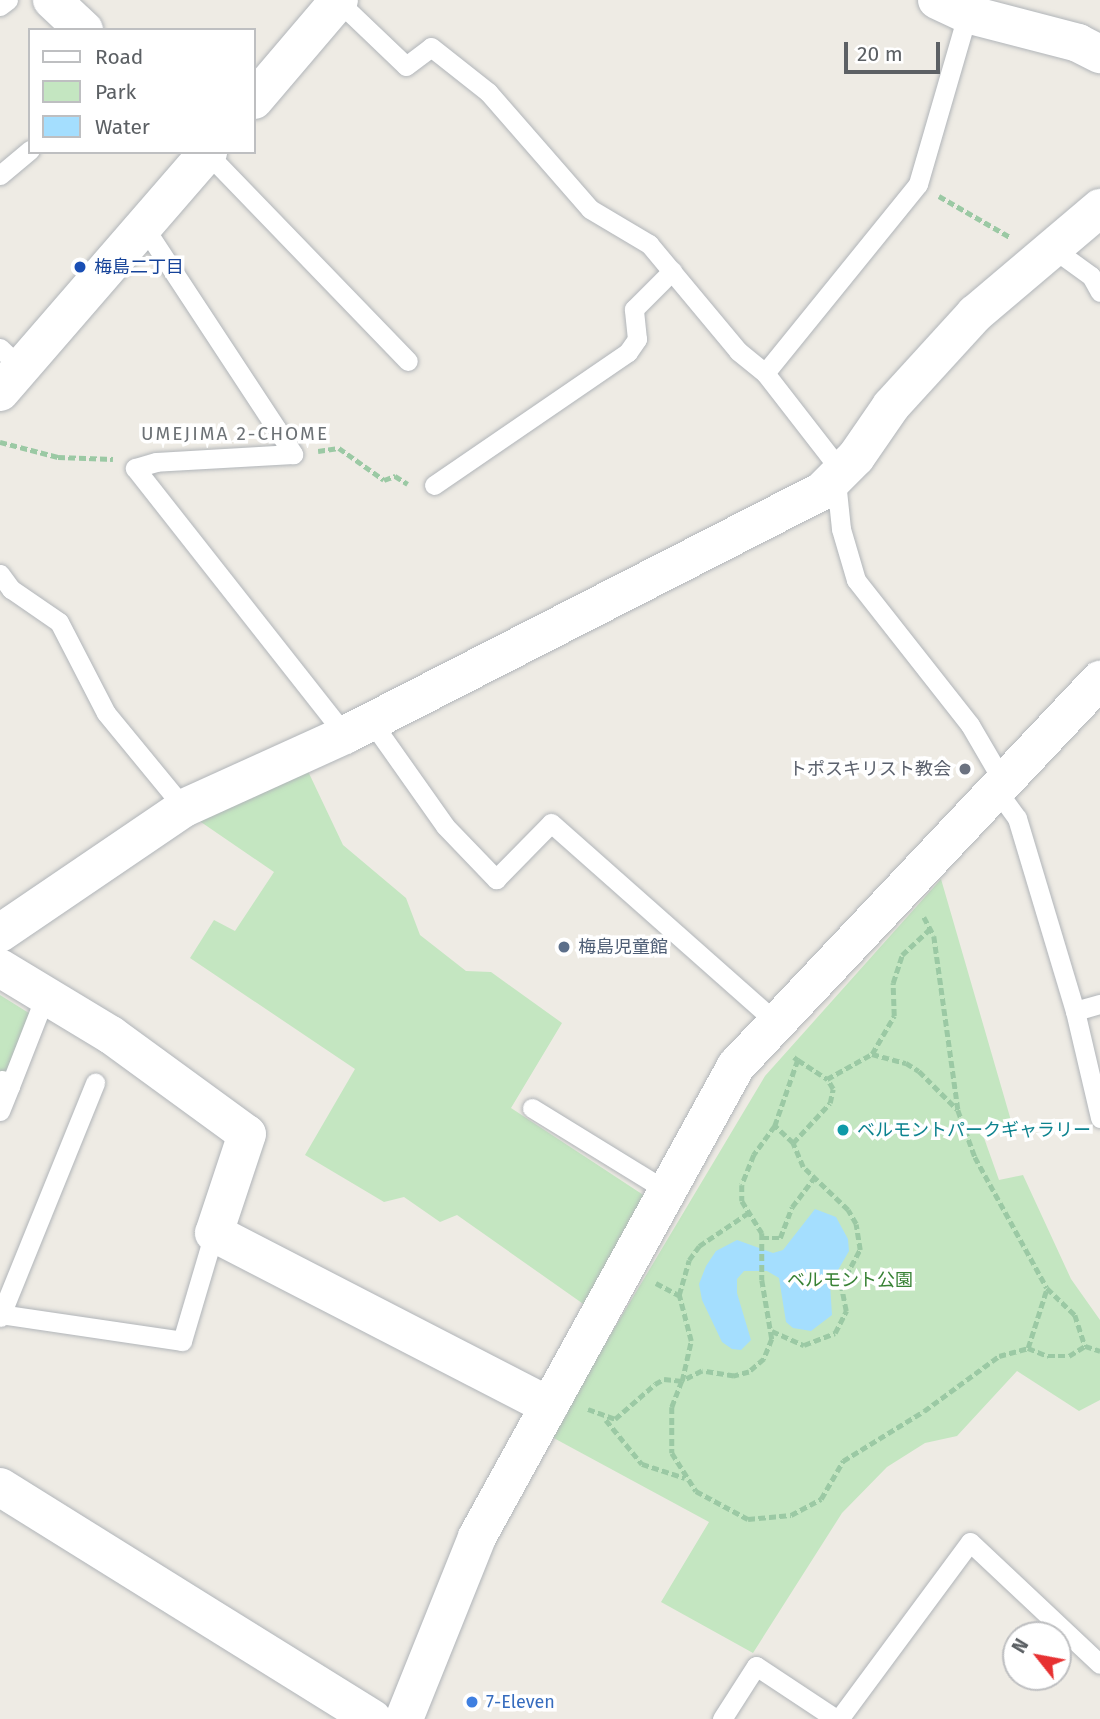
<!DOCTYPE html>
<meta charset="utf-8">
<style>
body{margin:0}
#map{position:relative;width:1100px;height:1719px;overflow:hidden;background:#eeebe4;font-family:"Fira Sans","Noto Sans JP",sans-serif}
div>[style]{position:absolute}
.green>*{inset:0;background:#c4e6c1}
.water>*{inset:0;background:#a4defe}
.path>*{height:4.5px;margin-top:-2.25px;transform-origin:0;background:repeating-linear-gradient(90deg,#9bc9a4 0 7px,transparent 0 10.5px)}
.roads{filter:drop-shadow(0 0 2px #b1b5b9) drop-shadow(0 0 2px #b1b5b9)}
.lane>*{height:19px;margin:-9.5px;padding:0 9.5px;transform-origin:9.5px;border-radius:9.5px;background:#fff}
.street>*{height:38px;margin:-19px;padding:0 19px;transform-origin:19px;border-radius:19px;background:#fff}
.secondary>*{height:38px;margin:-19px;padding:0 19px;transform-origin:19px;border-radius:19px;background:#fff}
.dots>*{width:19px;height:19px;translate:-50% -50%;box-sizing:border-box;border:4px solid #fff;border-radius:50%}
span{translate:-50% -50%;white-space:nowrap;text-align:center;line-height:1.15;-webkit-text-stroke:7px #fff;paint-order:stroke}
.transit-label{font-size:18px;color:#164399}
.left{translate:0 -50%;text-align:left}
.worship-label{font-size:18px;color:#5b616d}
.right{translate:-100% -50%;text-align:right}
.service-label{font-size:18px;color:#4e5e75}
.culture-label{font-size:18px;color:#0d838f}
.park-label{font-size:18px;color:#388235}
.shop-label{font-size:18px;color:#366cbe}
.neighbourhood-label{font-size:19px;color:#6d7276;letter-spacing:2px}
.legend{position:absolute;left:28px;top:28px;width:228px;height:126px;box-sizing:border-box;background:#fff;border:2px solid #bebfc1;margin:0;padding:9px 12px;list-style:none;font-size:21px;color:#5c6064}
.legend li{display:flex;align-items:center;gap:14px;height:35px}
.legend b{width:35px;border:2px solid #bebfc1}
.north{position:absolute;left:1002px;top:1621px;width:70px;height:70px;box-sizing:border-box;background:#fff;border:2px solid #bebfc1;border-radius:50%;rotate:301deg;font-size:19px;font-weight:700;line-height:28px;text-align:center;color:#5c6064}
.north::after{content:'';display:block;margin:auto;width:24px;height:32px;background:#e73132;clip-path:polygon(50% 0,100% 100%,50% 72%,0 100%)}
.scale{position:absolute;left:844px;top:42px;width:96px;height:32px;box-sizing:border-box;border:4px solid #5c6064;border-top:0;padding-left:9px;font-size:21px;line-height:24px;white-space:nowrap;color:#5c6064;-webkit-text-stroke:5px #fff;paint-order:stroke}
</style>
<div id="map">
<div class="green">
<div style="clip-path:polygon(306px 767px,343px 845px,406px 898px,420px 935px,466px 971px,491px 972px,562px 1023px,511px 1108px,651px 1200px,589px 1308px,457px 1215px,440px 1222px,404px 1197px,384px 1202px,305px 1155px,355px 1069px,190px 958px,214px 920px,235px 931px,274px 872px,198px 820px)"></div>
<div style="clip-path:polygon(941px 879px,1012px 1124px,983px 1135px,999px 1180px,1023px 1175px,1071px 1279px,1100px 1320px,1100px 1400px,1079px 1411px,1017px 1371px,957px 1436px,925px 1443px,887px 1467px,842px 1513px,753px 1653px,661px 1602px,709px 1522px,550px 1436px,765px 1076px)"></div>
<div style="clip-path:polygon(0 995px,32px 1015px,0 1093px)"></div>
</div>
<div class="water">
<div style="clip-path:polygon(815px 1209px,836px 1217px,848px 1239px,849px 1251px,830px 1284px,832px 1315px,811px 1331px,793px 1328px,786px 1322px,779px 1278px,767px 1271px,744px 1271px,737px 1279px,737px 1293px,751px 1340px,741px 1350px,732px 1349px,722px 1342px,702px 1300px,699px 1284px,706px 1266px,716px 1251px,737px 1240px,773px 1253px,783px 1250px)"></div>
</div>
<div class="path">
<div style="left:939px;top:196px;width:82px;rotate:30deg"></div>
<div style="left:0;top:442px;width:60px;rotate:14.5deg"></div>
<div style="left:58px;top:457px;width:55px;rotate:2.1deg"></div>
<div style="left:318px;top:451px;width:21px;rotate:-8deg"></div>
<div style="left:339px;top:448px;width:55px;rotate:35.4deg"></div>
<div style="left:384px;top:480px;width:12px;rotate:-20deg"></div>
<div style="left:395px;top:476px;width:15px;rotate:32deg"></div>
<div style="left:924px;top:917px;width:21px;rotate:62deg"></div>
<div style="left:934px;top:936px;width:176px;rotate:82.1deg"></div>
<div style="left:958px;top:1110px;width:50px;rotate:70.1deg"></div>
<div style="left:975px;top:1157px;width:149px;rotate:61.2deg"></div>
<div style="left:1047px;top:1288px;width:39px;rotate:44deg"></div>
<div style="left:1075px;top:1315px;width:33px;rotate:72deg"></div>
<div style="left:872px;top:1054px;width:35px;rotate:15deg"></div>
<div style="left:906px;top:1063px;width:15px;rotate:32deg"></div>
<div style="left:919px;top:1071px;width:54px;rotate:45deg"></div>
<div style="left:794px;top:1057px;width:5px;rotate:37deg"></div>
<div style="left:798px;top:1060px;width:70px;rotate:109.2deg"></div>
<div style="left:775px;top:1126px;width:36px;rotate:126deg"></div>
<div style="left:754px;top:1155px;width:32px;rotate:112deg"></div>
<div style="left:742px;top:1185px;width:16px;rotate:90deg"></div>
<div style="left:742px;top:1201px;width:38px;rotate:58deg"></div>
<div style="left:762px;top:1233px;width:47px;rotate:90deg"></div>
<div style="left:762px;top:1280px;width:60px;rotate:80.4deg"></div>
<div style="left:772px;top:1339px;width:22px;rotate:112deg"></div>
<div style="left:764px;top:1359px;width:20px;rotate:139deg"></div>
<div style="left:749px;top:1372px;width:16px;rotate:165deg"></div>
<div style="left:734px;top:1376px;width:32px;rotate:-171deg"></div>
<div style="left:702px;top:1371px;width:22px;rotate:153deg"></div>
<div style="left:682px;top:1381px;width:28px;rotate:111deg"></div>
<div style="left:672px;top:1407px;width:46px;rotate:90deg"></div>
<div style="left:672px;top:1453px;width:45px;rotate:57.7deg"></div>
<div style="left:696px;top:1491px;width:59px;rotate:28.3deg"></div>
<div style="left:748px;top:1519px;width:43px;rotate:-5.3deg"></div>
<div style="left:791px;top:1515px;width:34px;rotate:-28deg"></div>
<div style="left:821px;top:1499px;width:44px;rotate:-59.9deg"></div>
<div style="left:843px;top:1461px;width:95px;rotate:-31.7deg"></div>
<div style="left:924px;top:1411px;width:93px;rotate:-36.3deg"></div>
<div style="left:999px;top:1356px;width:30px;rotate:-15deg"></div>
<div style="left:1028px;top:1348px;width:22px;rotate:22deg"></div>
<div style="left:1048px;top:1356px;width:21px"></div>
<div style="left:1069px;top:1356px;width:19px;rotate:-32deg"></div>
<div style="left:1085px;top:1346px;width:16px;rotate:18deg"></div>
<div style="left:798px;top:1060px;width:35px;rotate:33deg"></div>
<div style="left:827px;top:1079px;width:51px;rotate:-29.1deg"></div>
<div style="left:872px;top:1054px;width:44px;rotate:-59.9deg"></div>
<div style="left:894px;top:1016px;width:33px;rotate:-92deg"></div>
<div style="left:893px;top:983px;width:29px;rotate:-72deg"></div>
<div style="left:902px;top:955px;width:40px;rotate:-43deg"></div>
<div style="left:793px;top:1143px;width:54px;rotate:-47.2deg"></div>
<div style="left:830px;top:1103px;width:14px;rotate:-78deg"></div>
<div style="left:833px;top:1089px;width:12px;rotate:-121deg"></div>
<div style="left:762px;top:1238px;width:18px"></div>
<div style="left:780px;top:1238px;width:33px;rotate:-69deg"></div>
<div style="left:792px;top:1207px;width:36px;rotate:-53deg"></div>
<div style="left:656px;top:1283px;width:26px;rotate:28deg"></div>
<div style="left:679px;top:1295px;width:36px;rotate:-74deg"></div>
<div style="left:689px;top:1260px;width:17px;rotate:-54deg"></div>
<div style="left:699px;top:1246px;width:59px;rotate:-34deg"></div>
<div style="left:772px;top:1331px;width:35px;rotate:24deg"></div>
<div style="left:804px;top:1345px;width:33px;rotate:-21deg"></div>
<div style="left:835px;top:1333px;width:25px;rotate:-63deg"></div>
<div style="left:846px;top:1311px;width:26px;rotate:-101deg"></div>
<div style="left:841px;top:1285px;width:40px;rotate:-62deg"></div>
<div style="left:860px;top:1250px;width:26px;rotate:-99deg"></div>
<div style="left:856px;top:1224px;width:16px;rotate:-120deg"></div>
<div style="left:848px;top:1210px;width:62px;rotate:-136.3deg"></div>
<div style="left:803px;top:1167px;width:26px;rotate:-113deg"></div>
<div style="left:793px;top:1143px;width:25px;rotate:-137deg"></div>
<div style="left:1028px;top:1348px;width:63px;rotate:-72.4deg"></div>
<div style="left:588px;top:1409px;width:29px;rotate:20deg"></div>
<div style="left:615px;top:1419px;width:53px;rotate:-41.2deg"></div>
<div style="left:655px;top:1384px;width:10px;rotate:-29deg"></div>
<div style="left:664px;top:1379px;width:18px;rotate:6deg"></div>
<div style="left:682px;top:1381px;width:41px;rotate:-77.3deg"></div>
<div style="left:691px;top:1341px;width:48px;rotate:-104.6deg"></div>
<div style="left:606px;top:1420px;width:57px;rotate:50.7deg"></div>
<div style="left:642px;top:1464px;width:45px;rotate:18deg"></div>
</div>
<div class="roads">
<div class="lane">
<div style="left:337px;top:0;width:95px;rotate:43.7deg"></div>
<div style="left:406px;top:66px;width:31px;rotate:-37deg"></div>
<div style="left:431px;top:47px;width:73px;rotate:38.3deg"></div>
<div style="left:488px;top:92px;width:155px;rotate:48.9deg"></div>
<div style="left:590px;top:209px;width:69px;rotate:30.7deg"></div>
<div style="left:649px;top:244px;width:139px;rotate:50.2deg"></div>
<div style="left:738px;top:351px;width:35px;rotate:39deg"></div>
<div style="left:765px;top:373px;width:113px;rotate:52.2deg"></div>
<div style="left:834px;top:462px;width:67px;rotate:84deg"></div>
<div style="left:841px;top:529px;width:53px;rotate:73.6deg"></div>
<div style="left:856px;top:580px;width:184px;rotate:51.8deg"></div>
<div style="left:970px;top:725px;width:56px;rotate:59.7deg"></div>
<div style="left:998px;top:773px;width:19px;rotate:90deg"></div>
<div style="left:998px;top:792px;width:32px;rotate:54deg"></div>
<div style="left:1017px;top:818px;width:202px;rotate:73.3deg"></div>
<div style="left:1075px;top:1011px;width:110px;rotate:76.8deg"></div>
<div style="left:0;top:6px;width:10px;rotate:-37deg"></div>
<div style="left:207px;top:153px;width:289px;rotate:46deg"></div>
<div style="left:0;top:175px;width:39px;rotate:-40deg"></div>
<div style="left:144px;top:227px;width:272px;rotate:56.7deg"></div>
<div style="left:293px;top:454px;width:137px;rotate:176.7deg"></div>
<div style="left:156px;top:462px;width:22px;rotate:164deg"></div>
<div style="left:135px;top:468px;width:340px;rotate:51.8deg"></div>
<div style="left:1051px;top:247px;width:49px;rotate:35.9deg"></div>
<div style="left:1091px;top:276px;width:18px;rotate:61deg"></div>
<div style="left:0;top:348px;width:29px;rotate:44deg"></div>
<div style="left:765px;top:373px;width:243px;rotate:-51deg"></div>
<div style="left:918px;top:184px;width:183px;rotate:-73.8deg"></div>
<div style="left:434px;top:485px;width:235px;rotate:-34.4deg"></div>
<div style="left:628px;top:352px;width:16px;rotate:-55deg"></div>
<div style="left:637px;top:339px;width:30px;rotate:-96deg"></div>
<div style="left:634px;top:309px;width:54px;rotate:-45deg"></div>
<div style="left:0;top:574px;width:19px;rotate:54deg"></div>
<div style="left:11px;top:589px;width:58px;rotate:34.5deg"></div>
<div style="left:59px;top:622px;width:102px;rotate:62.7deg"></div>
<div style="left:106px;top:713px;width:123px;rotate:50.6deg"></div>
<div style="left:371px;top:721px;width:128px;rotate:54.8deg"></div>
<div style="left:445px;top:826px;width:74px;rotate:46.1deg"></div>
<div style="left:496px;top:879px;width:78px;rotate:-45.5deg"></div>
<div style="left:551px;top:823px;width:300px;rotate:41.5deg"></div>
<div style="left:1075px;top:1011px;width:26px;rotate:-16deg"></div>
<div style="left:10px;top:1086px;width:99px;rotate:-68.6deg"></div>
<div style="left:532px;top:1108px;width:158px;rotate:31.6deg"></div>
<div style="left:0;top:1111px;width:27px;rotate:-68deg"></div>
<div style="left:10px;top:1086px;width:10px;rotate:-143deg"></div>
<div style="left:0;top:1314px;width:184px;rotate:8.4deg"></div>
<div style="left:182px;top:1341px;width:113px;rotate:-73.5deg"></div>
<div style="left:0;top:1317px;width:253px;rotate:-67.9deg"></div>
<div style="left:722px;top:1719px;width:63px;rotate:-57.3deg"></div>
<div style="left:756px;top:1666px;width:96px;rotate:33.5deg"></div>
<div style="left:839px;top:1719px;width:220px;rotate:-53.5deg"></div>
<div style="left:970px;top:1542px;width:178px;rotate:43.2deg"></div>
</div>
<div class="street">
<div style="left:52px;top:0;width:44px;rotate:43.2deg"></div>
<div style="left:937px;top:0;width:33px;rotate:25deg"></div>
<div style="left:967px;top:14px;width:115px;rotate:14.6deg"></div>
<div style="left:1078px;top:43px;width:25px;rotate:27deg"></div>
<div style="left:0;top:933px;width:222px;rotate:-34.2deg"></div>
<div style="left:184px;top:808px;width:177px;rotate:-24.4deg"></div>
<div style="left:345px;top:735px;width:536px;rotate:-27.09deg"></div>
<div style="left:822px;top:491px;width:48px;rotate:-45deg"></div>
<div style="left:856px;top:457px;width:62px;rotate:-55.5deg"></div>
<div style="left:891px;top:406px;width:125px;rotate:-47.6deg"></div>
<div style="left:975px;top:314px;width:164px;rotate:-40.3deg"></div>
<div style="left:0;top:968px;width:130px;rotate:31.1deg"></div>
<div style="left:111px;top:1035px;width:168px;rotate:36.1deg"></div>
<div style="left:247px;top:1134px;width:104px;rotate:108.4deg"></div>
<div style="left:214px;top:1233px;width:377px;rotate:27.3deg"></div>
<div style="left:404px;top:1719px;width:196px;rotate:-68.1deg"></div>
<div style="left:477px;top:1537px;width:538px;rotate:-61.19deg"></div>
<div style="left:736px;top:1066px;width:531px;rotate:-46.68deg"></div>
</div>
<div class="secondary">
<div style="left:254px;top:100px;width:131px;rotate:-49.6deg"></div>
<div style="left:0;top:392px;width:318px;rotate:-49.1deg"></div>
<div style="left:0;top:1487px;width:439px;rotate:31.9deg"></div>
</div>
</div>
<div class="dots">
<div style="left:80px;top:267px;background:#1a4fb4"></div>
<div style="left:965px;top:769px;background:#6b7280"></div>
<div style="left:564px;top:947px;background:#5c6f8a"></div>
<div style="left:843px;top:1130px;background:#0f9aa8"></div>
<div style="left:472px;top:1702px;background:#3f7fe0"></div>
</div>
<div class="transit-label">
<span class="left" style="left:94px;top:267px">梅島二丁目</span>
</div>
<div class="worship-label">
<span class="right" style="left:951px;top:769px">トポスキリスト教会</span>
</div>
<div class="service-label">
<span class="left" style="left:578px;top:947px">梅島児童館</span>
</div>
<div class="culture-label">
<span class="left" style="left:857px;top:1130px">ベルモントパークギャラリー</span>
</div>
<div class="park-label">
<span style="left:850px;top:1280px">ベルモント公園</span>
</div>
<div class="shop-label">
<span class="left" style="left:486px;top:1702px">7-Eleven</span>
</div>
<div class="neighbourhood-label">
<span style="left:235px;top:434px">UMEJIMA 2-CHOME</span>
</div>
<ul class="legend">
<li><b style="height:9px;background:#fff"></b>Road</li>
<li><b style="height:19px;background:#c4e6c1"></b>Park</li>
<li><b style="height:19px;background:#a4defe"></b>Water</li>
</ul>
<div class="north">N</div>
<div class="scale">20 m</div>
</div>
